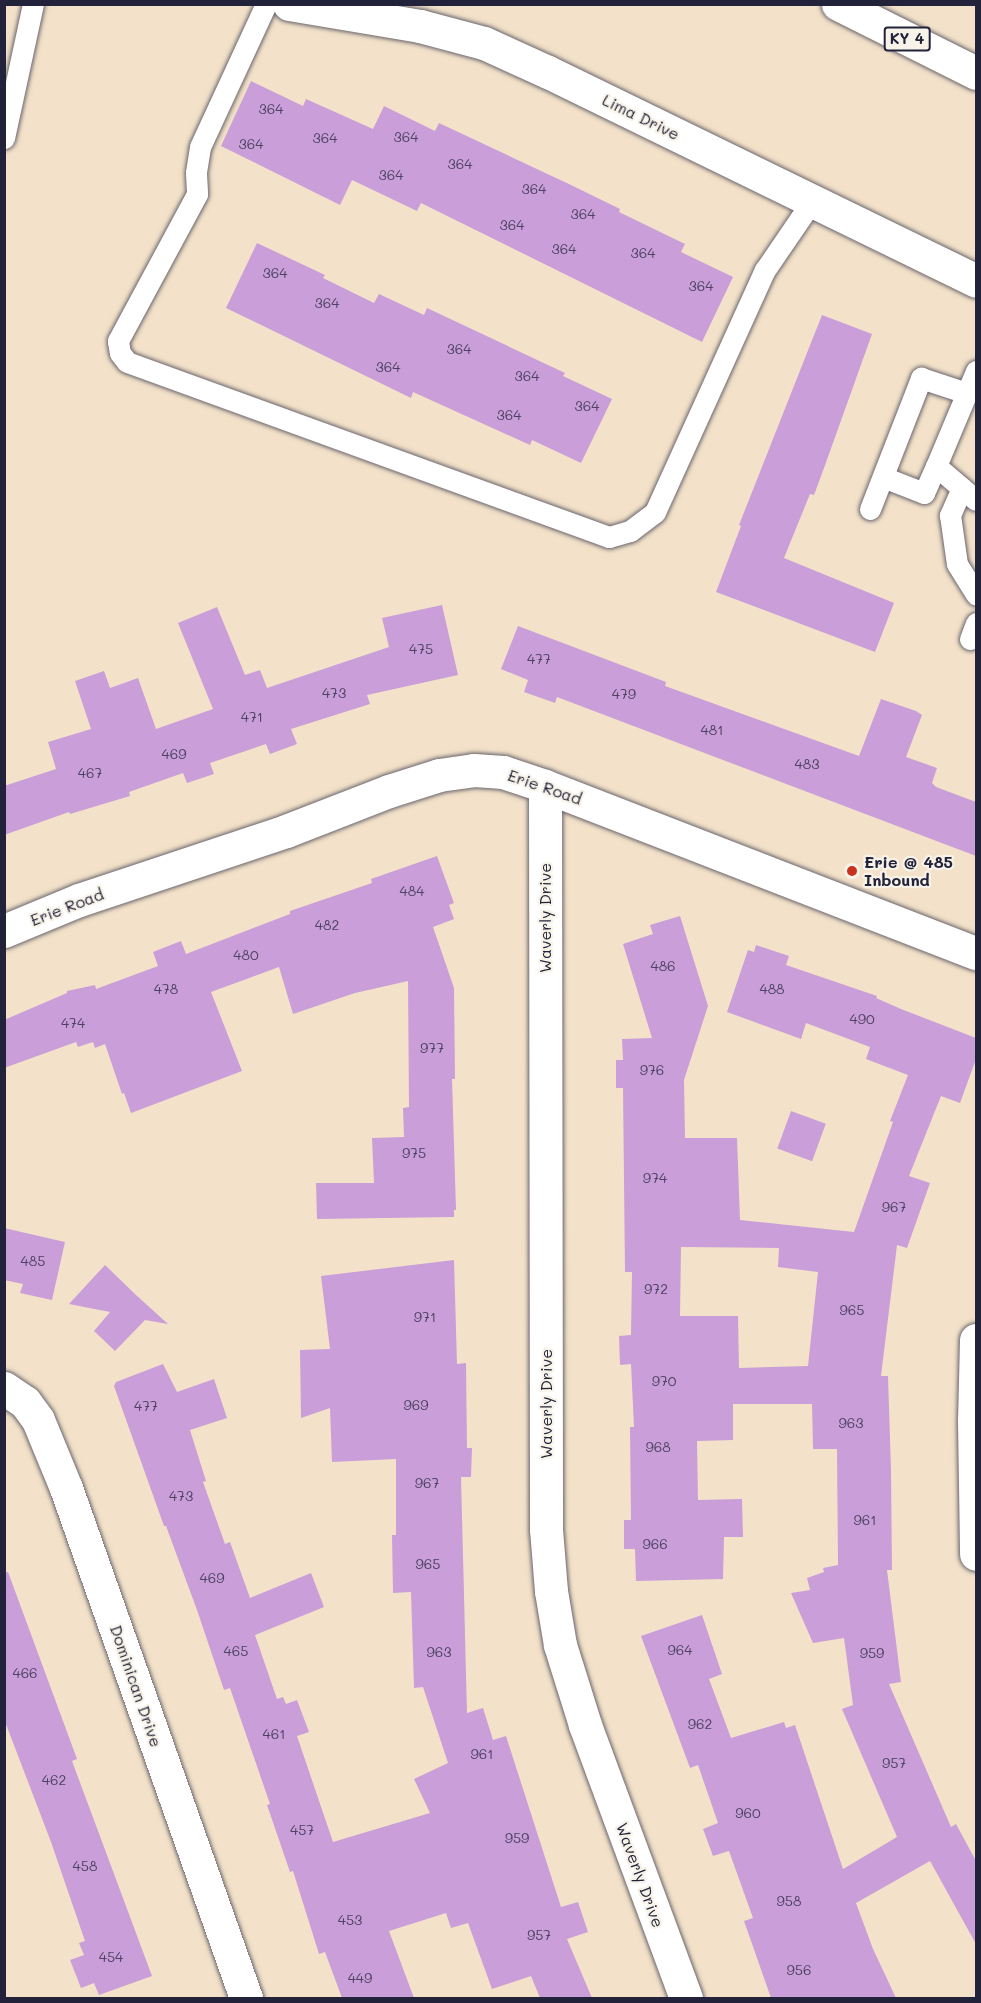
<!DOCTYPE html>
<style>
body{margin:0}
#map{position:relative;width:981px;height:2003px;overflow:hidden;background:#f3e2c9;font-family:Mali,sans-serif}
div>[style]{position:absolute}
.building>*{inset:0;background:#c99ed9;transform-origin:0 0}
.roads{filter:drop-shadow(0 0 2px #6b656d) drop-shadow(0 0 2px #6b656d)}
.lane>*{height:21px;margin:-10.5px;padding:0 10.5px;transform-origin:10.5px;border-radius:10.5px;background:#fff}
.street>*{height:33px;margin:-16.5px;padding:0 16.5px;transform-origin:16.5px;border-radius:16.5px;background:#fff}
.highway>*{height:33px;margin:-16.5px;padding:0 16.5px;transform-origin:16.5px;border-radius:16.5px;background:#fff}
.dots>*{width:16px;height:16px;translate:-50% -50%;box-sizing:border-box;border:3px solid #f7f3e8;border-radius:50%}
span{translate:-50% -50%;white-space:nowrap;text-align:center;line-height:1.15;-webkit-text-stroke:4.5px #f7f3e8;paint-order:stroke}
.number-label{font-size:14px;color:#4c4162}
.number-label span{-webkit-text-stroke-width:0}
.shield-label span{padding:2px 4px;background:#f7f3e8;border:2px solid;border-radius:4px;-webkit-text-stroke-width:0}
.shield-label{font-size:15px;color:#22223b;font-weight:700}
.street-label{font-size:16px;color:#22223b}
.poi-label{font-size:16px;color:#22223b;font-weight:700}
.left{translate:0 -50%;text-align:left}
.frame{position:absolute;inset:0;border:6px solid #22223b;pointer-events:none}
</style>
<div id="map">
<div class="building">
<div style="clip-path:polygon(251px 81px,303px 106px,306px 99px,373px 129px,384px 106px,435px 131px,439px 123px,571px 185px,620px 209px,619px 212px,685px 244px,681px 252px,733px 277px,702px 342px,421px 203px,417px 211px,352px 180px,340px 205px,221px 146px)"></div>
<div style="clip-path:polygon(257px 243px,325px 275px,323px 278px,374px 303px,379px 294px,424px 315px,427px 308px,565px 373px,563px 376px,612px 399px,581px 463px,532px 440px,530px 445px,413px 392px,411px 398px,226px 308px)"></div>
<div style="clip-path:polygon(822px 315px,872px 334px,824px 468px,814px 495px,810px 494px,784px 558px,894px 603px,875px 652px,716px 592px,741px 526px,739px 525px)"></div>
<div style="clip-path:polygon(442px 605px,458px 675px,367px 695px,370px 704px,291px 729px,297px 744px,270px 754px,266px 744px,210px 763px,214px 774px,187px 783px,183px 773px,129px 792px,130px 796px,70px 814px,69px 812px,4px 835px,4px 786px,56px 769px,48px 742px,91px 729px,75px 681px,104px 671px,110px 688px,138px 678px,156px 729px,213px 709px,178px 623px,217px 607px,245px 675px,260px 670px,267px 688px,389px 647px,382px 618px)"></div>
<div style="clip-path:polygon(518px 626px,666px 682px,665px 686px,859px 756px,881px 699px,916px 711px,922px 715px,906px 757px,937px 768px,932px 783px,936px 787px,976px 802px,976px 856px,557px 697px,555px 703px,524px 692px,528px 680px,501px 669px)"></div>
<div style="clip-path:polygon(437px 856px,454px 903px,449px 905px,454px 919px,433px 927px,454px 988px,455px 1079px,452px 1079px,456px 1210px,454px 1210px,454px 1217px,317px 1219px,316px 1183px,374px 1183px,372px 1138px,404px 1137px,403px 1108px,409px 1107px,408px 981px,355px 993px,293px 1014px,279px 967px,211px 992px,242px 1071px,131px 1113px,124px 1093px,122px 1094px,105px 1044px,95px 1048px,93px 1042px,78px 1047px,76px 1042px,4px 1068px,4px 1020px,67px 993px,67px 991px,95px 985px,96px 989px,158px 966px,153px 952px,181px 941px,186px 954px,290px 914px,290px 911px,372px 883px,371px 879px)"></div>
<div style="clip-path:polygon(evenodd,680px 916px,708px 1006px,684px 1080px,685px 1138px,737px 1138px,740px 1220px,854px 1232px,893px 1122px,890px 1121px,908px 1075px,866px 1059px,870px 1047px,806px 1023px,801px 1039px,727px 1012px,748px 950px,754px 952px,756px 945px,789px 956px,786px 965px,877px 996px,876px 998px,901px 1009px,976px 1038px,976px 1059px,960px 1103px,941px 1096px,909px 1176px,930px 1183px,907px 1248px,897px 1245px,881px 1376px,888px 1376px,891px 1470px,892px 1570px,887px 1570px,901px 1682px,889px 1684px,951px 1827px,956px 1824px,976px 1861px,976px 1944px,930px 1861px,856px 1903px,873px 1949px,896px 1998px,771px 1998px,744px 1921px,753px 1918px,729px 1851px,713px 1856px,703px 1829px,718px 1823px,698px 1765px,690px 1768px,641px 1636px,702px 1615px,722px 1674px,709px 1679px,731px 1738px,784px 1722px,786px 1728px,795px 1725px,843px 1869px,897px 1837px,842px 1709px,853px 1705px,844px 1638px,813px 1643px,791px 1593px,810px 1590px,807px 1578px,824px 1572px,823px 1568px,838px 1565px,837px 1449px,813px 1449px,812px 1404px,733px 1404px,733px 1440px,697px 1441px,698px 1500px,742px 1499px,743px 1537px,724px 1537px,723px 1579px,636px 1581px,635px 1549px,624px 1549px,624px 1520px,631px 1520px,630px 1427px,634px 1427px,631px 1364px,620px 1365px,619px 1336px,631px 1335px,632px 1272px,625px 1272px,623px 1088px,616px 1088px,616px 1060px,623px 1060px,622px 1039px,652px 1038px,623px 944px,653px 934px,650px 925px,680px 916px,681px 1247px,779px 1248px,778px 1267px,818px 1272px,808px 1366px,739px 1368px,738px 1316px,680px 1316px,681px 1247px)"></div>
<div style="left:791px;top:1111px;width:37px;height:40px;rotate:20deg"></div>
<div style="clip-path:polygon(4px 1228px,65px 1242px,52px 1300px,20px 1293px,23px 1284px,4px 1280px)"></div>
<div style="clip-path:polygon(454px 1260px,457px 1364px,466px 1363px,467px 1448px,472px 1448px,471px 1477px,461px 1477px,467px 1713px,483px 1708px,493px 1740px,506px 1736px,561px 1907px,578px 1902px,588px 1932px,567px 1939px,592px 1998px,540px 1998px,531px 1976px,492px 1989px,468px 1923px,451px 1928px,446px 1913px,389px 1931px,414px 1998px,342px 1998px,325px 1952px,319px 1954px,293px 1871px,290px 1872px,267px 1805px,270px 1804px,230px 1688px,224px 1690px,197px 1610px,166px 1526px,164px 1526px,114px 1386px,116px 1382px,163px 1364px,177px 1392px,214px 1379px,227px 1418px,190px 1430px,206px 1481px,203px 1482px,225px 1544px,230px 1542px,250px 1598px,311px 1573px,324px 1607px,255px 1635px,277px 1699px,283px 1697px,286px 1704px,297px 1700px,309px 1732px,297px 1736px,333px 1842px,430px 1813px,414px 1779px,448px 1763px,423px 1687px,414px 1688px,411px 1592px,393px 1593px,392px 1535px,396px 1535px,396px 1459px,332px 1462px,330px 1408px,301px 1418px,300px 1350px,330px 1349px,321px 1276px)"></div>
<div style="clip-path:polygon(105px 1265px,136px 1295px,168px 1324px,145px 1320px,115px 1351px,94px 1331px,110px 1312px,69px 1304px)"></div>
<div style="clip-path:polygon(8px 1572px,77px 1759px,72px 1761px,152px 1976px,99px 1995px,94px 1983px,81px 1988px,70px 1960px,84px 1955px,79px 1943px,85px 1941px,51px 1842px,4px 1719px,4px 1573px)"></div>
</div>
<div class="roads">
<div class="lane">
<div style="left:266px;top:4px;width:157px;rotate:114.8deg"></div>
<div style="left:200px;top:147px;width:26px;rotate:99deg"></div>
<div style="left:196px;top:173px;width:21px;rotate:87deg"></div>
<div style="left:197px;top:194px;width:167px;rotate:118.3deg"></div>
<div style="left:118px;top:341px;width:12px;rotate:81deg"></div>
<div style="left:120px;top:353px;width:11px;rotate:52deg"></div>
<div style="left:127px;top:362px;width:513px;rotate:19.95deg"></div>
<div style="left:609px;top:537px;width:22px;rotate:-16deg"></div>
<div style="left:630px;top:531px;width:31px;rotate:-37deg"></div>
<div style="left:655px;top:512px;width:266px;rotate:-65.6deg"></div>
<div style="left:765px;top:270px;width:83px;rotate:-55.7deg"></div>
<div style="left:4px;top:138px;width:137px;rotate:-77.8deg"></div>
<div style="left:976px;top:371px;width:103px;rotate:112.8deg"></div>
<div style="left:936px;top:466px;width:52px;rotate:40.4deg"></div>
<div style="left:883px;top:477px;width:44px;rotate:21.3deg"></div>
<div style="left:924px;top:493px;width:30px;rotate:-66deg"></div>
<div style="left:962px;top:488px;width:30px;rotate:114deg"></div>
<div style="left:950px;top:515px;width:49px;rotate:81.9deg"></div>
<div style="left:957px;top:564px;width:36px;rotate:58deg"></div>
<div style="left:870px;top:509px;width:141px;rotate:-68.7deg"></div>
<div style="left:921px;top:378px;width:48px;rotate:18.1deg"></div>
<div style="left:970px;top:639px;width:17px;rotate:-69deg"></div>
</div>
<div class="street">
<div style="left:289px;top:4px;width:133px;rotate:9.5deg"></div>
<div style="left:420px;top:26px;width:66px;rotate:14.9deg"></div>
<div style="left:484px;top:43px;width:70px;rotate:24.4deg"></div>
<div style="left:548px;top:72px;width:476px;rotate:26deg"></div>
<div style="left:545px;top:786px;width:743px;rotate:89.92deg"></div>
<div style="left:546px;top:1529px;width:62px;rotate:85.4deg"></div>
<div style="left:551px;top:1591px;width:55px;rotate:80.5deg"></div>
<div style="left:560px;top:1645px;width:84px;rotate:72.6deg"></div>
<div style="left:585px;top:1725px;width:291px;rotate:69.7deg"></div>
<div style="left:4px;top:931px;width:81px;rotate:-22.5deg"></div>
<div style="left:79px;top:900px;width:218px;rotate:-18.4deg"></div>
<div style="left:286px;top:831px;width:110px;rotate:-21.2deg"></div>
<div style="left:389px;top:791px;width:52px;rotate:-17.7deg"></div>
<div style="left:439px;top:775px;width:35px;rotate:-8deg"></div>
<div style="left:474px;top:770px;width:29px;rotate:4deg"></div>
<div style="left:503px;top:772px;width:44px;rotate:18.4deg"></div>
<div style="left:545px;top:786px;width:462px;rotate:21.2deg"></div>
<div style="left:976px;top:1340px;width:81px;rotate:91.4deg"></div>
<div style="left:974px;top:1421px;width:133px;rotate:89.1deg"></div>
<div style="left:4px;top:1388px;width:25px;rotate:34deg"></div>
<div style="left:25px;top:1402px;width:22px;rotate:54deg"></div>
<div style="left:38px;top:1420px;width:74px;rotate:67.6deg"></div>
<div style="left:66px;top:1488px;width:541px;rotate:70.56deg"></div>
</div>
<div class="highway">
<div style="left:838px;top:4px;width:154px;rotate:26.6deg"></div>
</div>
</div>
<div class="dots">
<div style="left:852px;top:871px;background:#c8321e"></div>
</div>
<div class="number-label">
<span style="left:271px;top:109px">364</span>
<span style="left:406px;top:137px">364</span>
<span style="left:325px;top:138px">364</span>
<span style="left:251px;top:144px">364</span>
<span style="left:460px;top:164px">364</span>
<span style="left:391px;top:175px">364</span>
<span style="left:534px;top:189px">364</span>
<span style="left:583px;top:214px">364</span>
<span style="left:512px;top:225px">364</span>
<span style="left:564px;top:249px">364</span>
<span style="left:643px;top:253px">364</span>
<span style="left:275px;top:273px">364</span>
<span style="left:701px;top:286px">364</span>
<span style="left:327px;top:303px">364</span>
<span style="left:459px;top:349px">364</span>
<span style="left:388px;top:367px">364</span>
<span style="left:527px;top:376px">364</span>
<span style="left:587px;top:406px">364</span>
<span style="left:509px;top:415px">364</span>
<span style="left:421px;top:649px">475</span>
<span style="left:539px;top:659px">477</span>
<span style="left:334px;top:693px">473</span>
<span style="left:624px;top:694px">479</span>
<span style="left:252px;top:717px">471</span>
<span style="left:712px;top:730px">481</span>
<span style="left:174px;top:754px">469</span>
<span style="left:807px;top:764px">483</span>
<span style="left:90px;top:773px">467</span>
<span style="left:412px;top:891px">484</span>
<span style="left:327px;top:925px">482</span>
<span style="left:246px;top:955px">480</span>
<span style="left:663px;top:966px">486</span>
<span style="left:166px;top:989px">478</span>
<span style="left:772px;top:989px">488</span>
<span style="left:862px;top:1019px">490</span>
<span style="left:73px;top:1023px">474</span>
<span style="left:432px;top:1048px">977</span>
<span style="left:652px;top:1070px">976</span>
<span style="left:414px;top:1153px">975</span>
<span style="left:655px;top:1178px">974</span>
<span style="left:894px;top:1207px">967</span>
<span style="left:33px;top:1261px">485</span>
<span style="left:656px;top:1289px">972</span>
<span style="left:852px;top:1310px">965</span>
<span style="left:425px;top:1317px">971</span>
<span style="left:664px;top:1381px">970</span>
<span style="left:416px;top:1405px">969</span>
<span style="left:146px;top:1406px">477</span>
<span style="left:851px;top:1423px">963</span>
<span style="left:658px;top:1447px">968</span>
<span style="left:427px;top:1483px">967</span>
<span style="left:181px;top:1496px">473</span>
<span style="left:865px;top:1520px">961</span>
<span style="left:655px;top:1544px">966</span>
<span style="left:428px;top:1564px">965</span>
<span style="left:212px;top:1578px">469</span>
<span style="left:680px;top:1650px">964</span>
<span style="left:236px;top:1651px">465</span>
<span style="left:439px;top:1652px">963</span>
<span style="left:872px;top:1653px">959</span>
<span style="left:25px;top:1673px">466</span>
<span style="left:700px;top:1724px">962</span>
<span style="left:274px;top:1734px">461</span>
<span style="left:482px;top:1754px">961</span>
<span style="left:894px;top:1763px">957</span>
<span style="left:54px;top:1780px">462</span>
<span style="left:748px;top:1813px">960</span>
<span style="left:302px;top:1830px">457</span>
<span style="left:517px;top:1838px">959</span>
<span style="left:85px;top:1866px">458</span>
<span style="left:789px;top:1901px">958</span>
<span style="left:350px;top:1920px">453</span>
<span style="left:539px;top:1935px">957</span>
<span style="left:111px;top:1957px">454</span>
<span style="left:799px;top:1970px">956</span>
<span style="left:360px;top:1978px">449</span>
</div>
<div class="shield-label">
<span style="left:907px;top:39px">KY 4</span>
</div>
<div class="street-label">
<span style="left:641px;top:117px;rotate:26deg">Lima Drive</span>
<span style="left:545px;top:787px;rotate:19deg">Erie Road</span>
<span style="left:67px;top:907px;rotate:-21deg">Erie Road</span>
<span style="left:545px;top:918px;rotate:-90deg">Waverly Drive</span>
<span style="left:546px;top:1404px;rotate:-90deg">Waverly Drive</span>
<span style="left:136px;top:1686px;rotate:71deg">Dominican Drive</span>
<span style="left:640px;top:1875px;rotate:70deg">Waverly Drive</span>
</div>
<div class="poi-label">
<span class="left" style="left:864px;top:871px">Erie @ 485<br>Inbound</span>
</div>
<div class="frame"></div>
</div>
